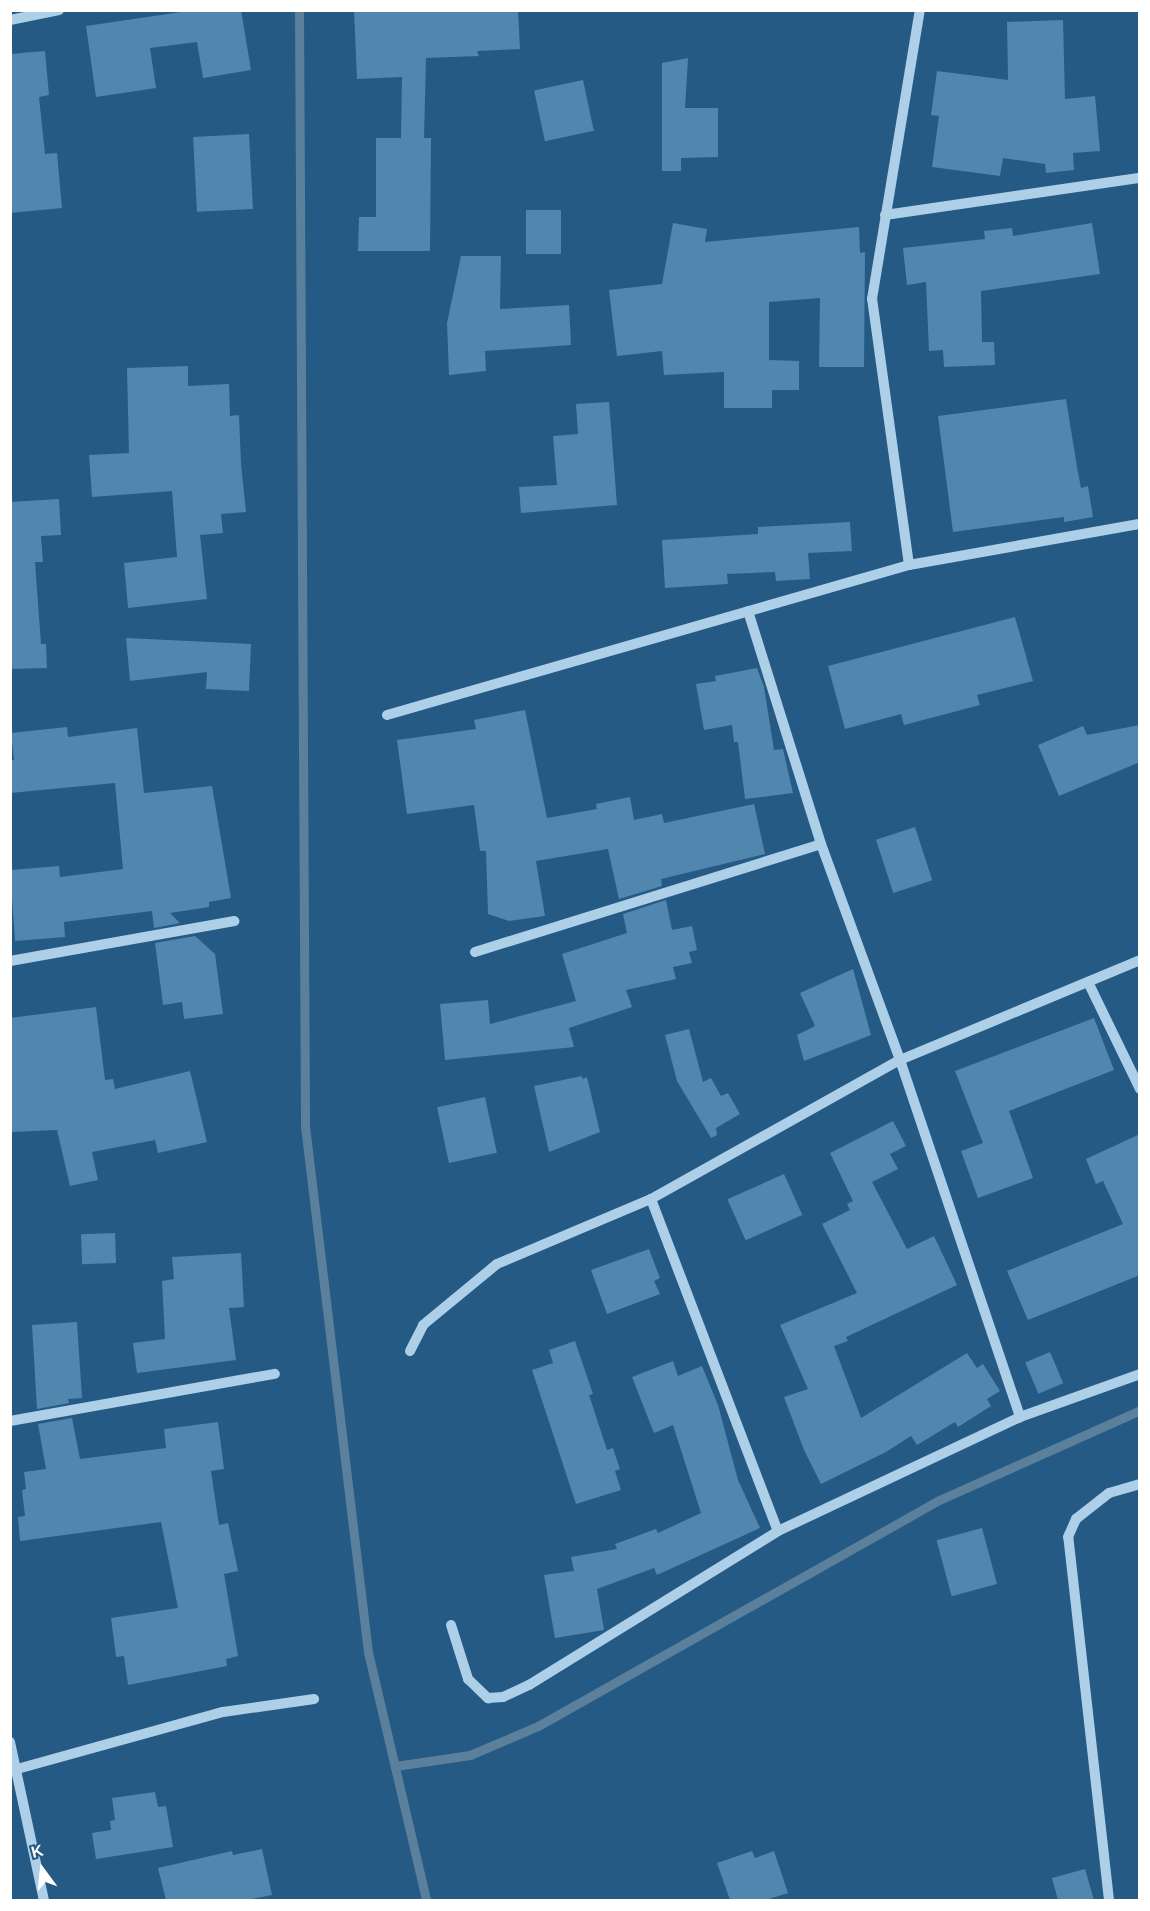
<!DOCTYPE html>
<style>
body{margin:0}
#map{position:relative;width:1150px;height:1911px;overflow:hidden;background:#255a84;font-family:Arial,sans-serif}
div>[style]{position:absolute}
.stream>*{height:9px;margin:-4.5px;padding:0 4.5px;transform-origin:4.5px;border-radius:4.5px;background:#5a809c}
.building>*{inset:0;background:#5186ae;transform-origin:0 0}
.minor>*{height:10px;margin:-5px;padding:0 5px;transform-origin:5px;border-radius:5px;background:#aecfe8}
span{translate:-50% -50%;white-space:nowrap;text-align:center;line-height:1.15;-webkit-text-stroke:4.5px #255a84;paint-order:stroke}
.frame{position:absolute;inset:0;border:12px solid #fff;pointer-events:none}
.north{position:absolute;left:12px;top:1839px;width:60px;height:60px;-webkit-text-stroke:4px #255a84;paint-order:stroke;rotate:345deg;font-size:16px;font-weight:700;line-height:24px;text-align:center;color:#fff}
.north::after{content:'';display:block;margin:auto;width:21px;height:27px;background:#fff;clip-path:polygon(50% 0,100% 100%,50% 72%,0 100%)}
</style>
<div id="map">
<div class="stream">
<div style="left:299px;top:10px;width:1116px;rotate:89.69deg"></div>
<div style="left:305px;top:1126px;width:530px;rotate:83.17deg"></div>
<div style="left:368px;top:1652px;width:255px;rotate:76.8deg"></div>
<div style="left:395px;top:1766px;width:76px;rotate:-8.3deg"></div>
<div style="left:470px;top:1755px;width:74px;rotate:-23.1deg"></div>
<div style="left:538px;top:1726px;width:458px;rotate:-29.4deg"></div>
<div style="left:937px;top:1501px;width:222px;rotate:-24.1deg"></div>
</div>
<div class="building">
<div style="clip-path:polygon(195px 10px,241px 10px,251px 70px,203px 78px,197px 42px,150px 48px,156px 88px,96px 97px,86px 26px)"></div>
<div style="clip-path:polygon(354px 10px,518px 10px,520px 49px,477px 51px,479px 56px,426px 58px,424px 138px,431px 138px,430px 251px,358px 251px,359px 217px,376px 217px,376px 138px,401px 138px,402px 77px,357px 79px)"></div>
<div style="clip-path:polygon(1063px 20px,1065px 99px,1095px 96px,1100px 151px,1073px 153px,1074px 170px,1046px 173px,1045px 164px,1003px 158px,1000px 176px,932px 167px,939px 116px,931px 115px,937px 71px,1008px 80px,1007px 22px)"></div>
<div style="clip-path:polygon(45px 51px,49px 95px,39px 97px,45px 154px,57px 153px,62px 208px,10px 213px,10px 54px)"></div>
<div style="clip-path:polygon(688px 58px,685px 108px,718px 108px,718px 157px,681px 158px,681px 171px,662px 171px,662px 63px)"></div>
<div style="left:583px;top:80px;width:52px;height:50px;rotate:78deg"></div>
<div style="left:249px;top:134px;width:75px;height:56px;rotate:87deg"></div>
<div style="left:561px;top:210px;width:44px;height:35px;rotate:90deg"></div>
<div style="clip-path:polygon(673px 223px,707px 229px,705px 242px,859px 227px,860px 253px,865px 252px,864px 367px,819px 367px,820px 298px,769px 302px,769px 360px,799px 361px,799px 390px,772px 390px,772px 408px,724px 408px,724px 372px,664px 375px,662px 351px,617px 356px,609px 290px,662px 284px)"></div>
<div style="clip-path:polygon(1092px 223px,1100px 274px,981px 291px,982px 342px,994px 342px,995px 365px,944px 367px,943px 350px,929px 351px,926px 282px,907px 285px,903px 248px,985px 239px,984px 231px,1012px 228px,1013px 236px)"></div>
<div style="clip-path:polygon(461px 256px,501px 256px,500px 309px,569px 305px,571px 345px,485px 351px,486px 371px,449px 375px,447px 323px)"></div>
<div style="clip-path:polygon(188px 366px,188px 386px,229px 384px,230px 416px,239px 415px,241px 464px,246px 512px,221px 514px,223px 533px,200px 535px,207px 599px,128px 608px,124px 563px,177px 557px,172px 491px,92px 497px,89px 455px,129px 453px,127px 368px)"></div>
<div style="clip-path:polygon(1066px 399px,1077px 467px,1081px 488px,1088px 486px,1093px 517px,1064px 522px,1064px 517px,953px 532px,938px 416px)"></div>
<div style="clip-path:polygon(609px 402px,617px 505px,521px 513px,519px 487px,557px 485px,553px 436px,578px 434px,576px 404px)"></div>
<div style="clip-path:polygon(59px 499px,61px 535px,41px 536px,43px 562px,35px 562px,41px 644px,46px 644px,47px 668px,10px 669px,10px 502px)"></div>
<div style="clip-path:polygon(850px 522px,852px 551px,808px 553px,810px 579px,776px 581px,775px 572px,727px 574px,728px 584px,665px 588px,662px 540px,758px 534px,758px 527px)"></div>
<div style="clip-path:polygon(1015px 617px,1033px 681px,977px 695px,980px 705px,904px 725px,901px 714px,845px 729px,828px 666px)"></div>
<div style="clip-path:polygon(126px 638px,251px 644px,249px 691px,206px 689px,207px 672px,130px 681px)"></div>
<div style="clip-path:polygon(757px 668px,764px 687px,774px 750px,783px 749px,793px 793px,745px 799px,738px 742px,734px 742px,732px 725px,704px 730px,696px 684px,716px 681px,715px 676px)"></div>
<div style="clip-path:polygon(525px 710px,547px 818px,597px 809px,596px 804px,630px 797px,634px 820px,662px 814px,664px 823px,754px 804px,765px 854px,661px 879px,662px 886px,619px 899px,608px 849px,536px 861px,545px 916px,509px 921px,488px 914px,486px 851px,480px 851px,474px 805px,407px 814px,397px 740px,476px 729px,474px 720px)"></div>
<div style="clip-path:polygon(1140px 725px,1140px 762px,1059px 796px,1038px 745px,1083px 726px,1087px 735px)"></div>
<div style="clip-path:polygon(67px 727px,68px 737px,137px 728px,144px 793px,212px 786px,231px 898px,209px 902px,209px 907px,170px 913px,180px 923px,154px 928px,152px 911px,64px 922px,65px 937px,15px 941px,10px 870px,59px 866px,60px 877px,123px 869px,115px 783px,10px 793px,10px 760px,14px 760px,11px 733px)"></div>
<div style="left:915px;top:827px;width:56px;height:41px;rotate:72deg"></div>
<div style="clip-path:polygon(666px 900px,672px 930px,692px 926px,697px 950px,689px 952px,692px 963px,673px 967px,676px 979px,626px 990px,632px 1007px,569px 1028px,574px 1047px,445px 1060px,440px 1004px,488px 1000px,490px 1024px,576px 1001px,562px 954px,627px 933px,623px 914px)"></div>
<div style="clip-path:polygon(195px 936px,215px 954px,223px 1014px,184px 1019px,182px 1002px,163px 1005px,155px 943px)"></div>
<div style="clip-path:polygon(853px 969px,871px 1035px,804px 1061px,797px 1035px,815px 1026px,800px 993px)"></div>
<div style="clip-path:polygon(96px 1007px,105px 1080px,113px 1079px,115px 1089px,190px 1071px,207px 1142px,158px 1153px,155px 1140px,92px 1152px,98px 1180px,70px 1186px,57px 1130px,10px 1132px,10px 1018px)"></div>
<div style="clip-path:polygon(1094px 1018px,1114px 1070px,1009px 1111px,1033px 1178px,978px 1198px,961px 1151px,983px 1143px,955px 1071px)"></div>
<div style="clip-path:polygon(689px 1029px,703px 1082px,711px 1078px,721px 1096px,728px 1093px,740px 1114px,716px 1128px,717px 1135px,711px 1138px,677px 1081px,665px 1035px)"></div>
<div style="clip-path:polygon(582px 1076px,582px 1079px,587px 1077px,600px 1132px,549px 1152px,534px 1086px)"></div>
<div style="left:485px;top:1097px;width:57px;height:49px;rotate:78deg"></div>
<div style="clip-path:polygon(893px 1121px,906px 1146px,890px 1154px,898px 1169px,872px 1182px,907px 1249px,934px 1236px,957px 1285px,846px 1337px,848px 1341px,834px 1346px,861px 1418px,967px 1353px,977px 1368px,983px 1364px,1000px 1391px,987px 1399px,991px 1406px,958px 1427px,955px 1422px,917px 1445px,911px 1436px,886px 1452px,821px 1484px,804px 1450px,784px 1397px,808px 1389px,780px 1325px,857px 1293px,822px 1224px,850px 1210px,847px 1204px,853px 1201px,830px 1153px)"></div>
<div style="clip-path:polygon(1140px 1134px,1140px 1275px,1028px 1320px,1007px 1271px,1123px 1224px,1103px 1181px,1096px 1184px,1086px 1159px)"></div>
<div style="left:784px;top:1174px;width:45px;height:62px;rotate:66deg"></div>
<div style="left:115px;top:1233px;width:30px;height:34px;rotate:88deg"></div>
<div style="clip-path:polygon(649px 1249px,660px 1278px,654px 1281px,660px 1294px,607px 1314px,591px 1270px)"></div>
<div style="clip-path:polygon(241px 1253px,244px 1307px,229px 1308px,236px 1360px,137px 1373px,133px 1343px,165px 1339px,162px 1281px,174px 1279px,172px 1257px)"></div>
<div style="clip-path:polygon(77px 1322px,82px 1398px,68px 1399px,69px 1403px,37px 1409px,32px 1325px)"></div>
<div style="clip-path:polygon(575px 1341px,593px 1394px,589px 1395px,607px 1450px,613px 1448px,620px 1469px,615px 1471px,621px 1490px,576px 1504px,532px 1370px,553px 1363px,549px 1350px)"></div>
<div style="left:1050px;top:1352px;width:34px;height:27px;rotate:67deg"></div>
<div style="clip-path:polygon(673px 1361px,678px 1376px,702px 1366px,718px 1405px,738px 1480px,760px 1528px,657px 1575px,654px 1568px,597px 1589px,604px 1630px,555px 1638px,544px 1575px,574px 1571px,571px 1557px,617px 1549px,615px 1544px,656px 1529px,658px 1533px,701px 1513px,673px 1425px,654px 1433px,632px 1377px)"></div>
<div style="clip-path:polygon(72px 1418px,80px 1459px,166px 1448px,164px 1429px,218px 1422px,224px 1469px,211px 1471px,219px 1525px,228px 1523px,238px 1571px,224px 1574px,238px 1656px,226px 1659px,227px 1666px,128px 1685px,124px 1656px,116px 1657px,111px 1618px,178px 1608px,161px 1522px,20px 1541px,18px 1517px,25px 1516px,22px 1490px,26px 1489px,24px 1472px,46px 1469px,38px 1424px)"></div>
<div style="left:982px;top:1528px;width:58px;height:47px;rotate:75deg"></div>
<div style="clip-path:polygon(155px 1792px,158px 1807px,166px 1806px,173px 1847px,96px 1859px,92px 1833px,111px 1830px,110px 1821px,115px 1820px,112px 1798px)"></div>
<div style="clip-path:polygon(262px 1849px,272px 1895px,247px 1900px,166px 1900px,158px 1868px,232px 1851px,233px 1855px)"></div>
<div style="clip-path:polygon(752px 1851px,755px 1858px,774px 1851px,788px 1893px,766px 1900px,730px 1900px,717px 1863px)"></div>
<div style="clip-path:polygon(1085px 1869px,1094px 1900px,1058px 1900px,1052px 1878px)"></div>
</div>
<div class="minor">
<div style="left:10px;top:20px;width:50px;rotate:-11.5deg"></div>
<div style="left:885px;top:215px;width:258px;rotate:-8.3deg"></div>
<div style="left:909px;top:565px;width:269px;rotate:-97.9deg"></div>
<div style="left:872px;top:299px;width:293px;rotate:-80.6deg"></div>
<div style="left:748px;top:611px;width:244px;rotate:72.6deg"></div>
<div style="left:821px;top:844px;width:230px;rotate:69.9deg"></div>
<div style="left:900px;top:1060px;width:377px;rotate:71.4deg"></div>
<div style="left:387px;top:715px;width:543px;rotate:-16.03deg"></div>
<div style="left:909px;top:565px;width:235px;rotate:-10.1deg"></div>
<div style="left:475px;top:952px;width:362px;rotate:-17.3deg"></div>
<div style="left:10px;top:961px;width:228px;rotate:-10.1deg"></div>
<div style="left:1088px;top:982px;width:119px;rotate:64.1deg"></div>
<div style="left:651px;top:1199px;width:355px;rotate:69.1deg"></div>
<div style="left:410px;top:1351px;width:29px;rotate:-63deg"></div>
<div style="left:423px;top:1325px;width:96px;rotate:-39.5deg"></div>
<div style="left:497px;top:1264px;width:167px;rotate:-22.9deg"></div>
<div style="left:651px;top:1199px;width:285px;rotate:-29.2deg"></div>
<div style="left:900px;top:1060px;width:260px;rotate:-22.6deg"></div>
<div style="left:10px;top:1421px;width:269px;rotate:-10.1deg"></div>
<div style="left:451px;top:1625px;width:57px;rotate:72.5deg"></div>
<div style="left:468px;top:1679px;width:28px;rotate:44deg"></div>
<div style="left:488px;top:1698px;width:15px;rotate:-4deg"></div>
<div style="left:503px;top:1697px;width:29px;rotate:-25deg"></div>
<div style="left:529px;top:1685px;width:293px;rotate:-31.7deg"></div>
<div style="left:778px;top:1531px;width:268px;rotate:-25.2deg"></div>
<div style="left:1020px;top:1417px;width:127px;rotate:-19.7deg"></div>
<div style="left:10px;top:1742px;width:162px;rotate:77.9deg"></div>
<div style="left:10px;top:1771px;width:221px;rotate:-15.5deg"></div>
<div style="left:223px;top:1712px;width:92px;rotate:-8.1deg"></div>
<div style="left:1109px;top:1900px;width:365px;rotate:-96.4deg"></div>
<div style="left:1068px;top:1537px;width:20px;rotate:-66deg"></div>
<div style="left:1076px;top:1519px;width:42px;rotate:-38.2deg"></div>
<div style="left:1109px;top:1493px;width:32px;rotate:-16deg"></div>
</div>
<div class="frame"></div>
<div class="north">K</div>
</div>
